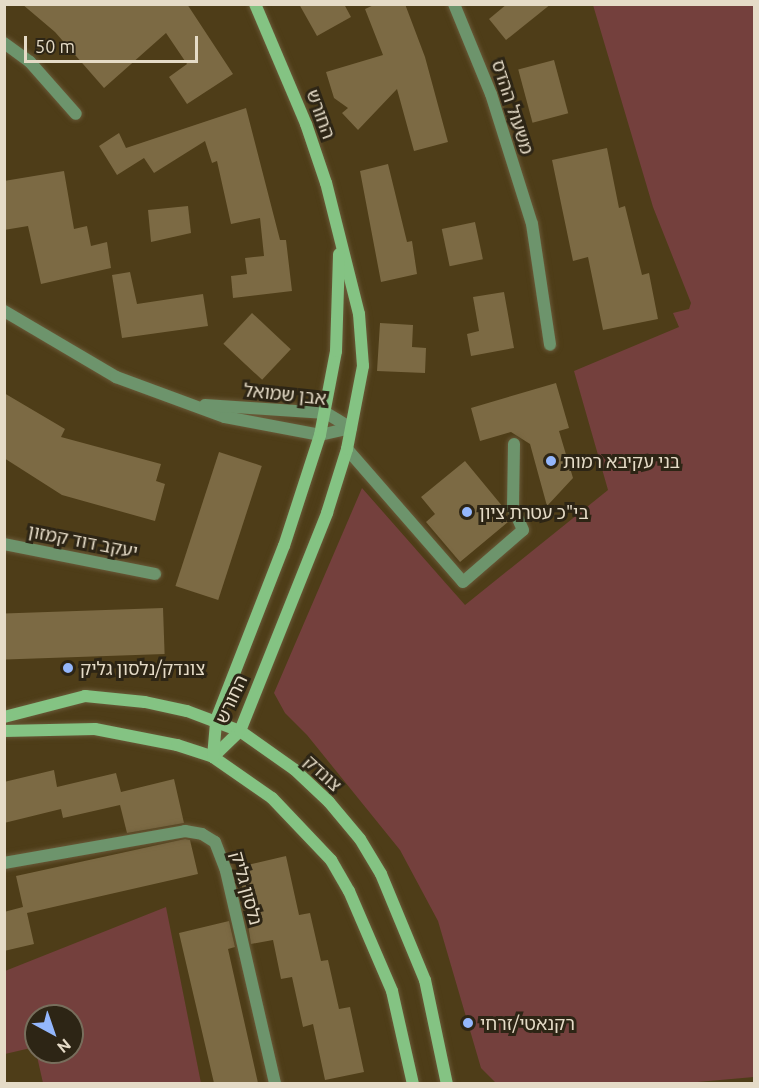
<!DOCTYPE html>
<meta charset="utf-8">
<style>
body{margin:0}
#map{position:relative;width:759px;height:1088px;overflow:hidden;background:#4e3d18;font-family:Ubuntu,"Noto Sans Hebrew",sans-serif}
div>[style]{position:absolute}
.green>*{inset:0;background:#74403d}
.building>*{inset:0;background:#7c6a44;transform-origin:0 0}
.roads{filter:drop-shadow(0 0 2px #695938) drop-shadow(0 0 2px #695938)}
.lane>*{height:12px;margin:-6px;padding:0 6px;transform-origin:6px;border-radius:6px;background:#6d946c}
.street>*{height:12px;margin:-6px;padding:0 6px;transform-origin:6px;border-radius:6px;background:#6d946c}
.secondary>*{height:12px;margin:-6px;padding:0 6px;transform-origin:6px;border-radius:6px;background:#84c383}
.dots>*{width:16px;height:16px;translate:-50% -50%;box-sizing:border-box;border:3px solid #2d2515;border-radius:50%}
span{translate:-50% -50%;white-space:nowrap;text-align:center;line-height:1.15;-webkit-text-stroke:6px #2d2515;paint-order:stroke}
.street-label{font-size:18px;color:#e5dbc7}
.poi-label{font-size:18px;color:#e5dbc7}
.left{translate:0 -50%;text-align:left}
.frame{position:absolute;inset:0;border:6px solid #e5dbc7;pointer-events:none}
.north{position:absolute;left:24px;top:1004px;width:60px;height:60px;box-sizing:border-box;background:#2d2515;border:2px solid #776e5c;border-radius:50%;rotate:140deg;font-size:16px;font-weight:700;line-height:24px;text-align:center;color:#e5dbc7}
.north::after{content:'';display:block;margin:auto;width:21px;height:27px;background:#94b7fd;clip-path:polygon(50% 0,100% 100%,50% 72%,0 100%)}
.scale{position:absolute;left:24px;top:36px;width:174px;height:27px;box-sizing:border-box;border:3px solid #e5dbc7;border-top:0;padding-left:8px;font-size:18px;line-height:21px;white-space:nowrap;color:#e5dbc7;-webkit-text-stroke:4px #2d2515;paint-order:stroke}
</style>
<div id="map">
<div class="green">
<div style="clip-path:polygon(593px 5px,754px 5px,754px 1077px,675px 1084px,496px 1083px,481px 1068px,438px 921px,400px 850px,307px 735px,285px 713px,274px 693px,362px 488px,465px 605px,608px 490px,574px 371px,679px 327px,673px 313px,689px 309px,691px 303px,653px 207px)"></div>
<div style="clip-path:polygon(166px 907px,201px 1083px,43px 1083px,36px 1052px,72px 1052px,72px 1016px,36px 1016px,36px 1052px,35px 1047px,5px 1054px,5px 971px)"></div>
</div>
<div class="building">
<div style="clip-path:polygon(22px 4px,187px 4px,233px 74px,187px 104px,169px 77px,187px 64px,166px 33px,104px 88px,55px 32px)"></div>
<div style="clip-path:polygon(299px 4px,344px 4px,351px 17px,317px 36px)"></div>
<div style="clip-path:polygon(376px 4px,405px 4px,425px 57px,448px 142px,414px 151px,397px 89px,358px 130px,342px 113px,348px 108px,334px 98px,326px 72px,383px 55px,365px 9px)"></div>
<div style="clip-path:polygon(507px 4px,551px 4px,506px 40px,489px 19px)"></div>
<div style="left:554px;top:60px;width:55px;height:37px;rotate:75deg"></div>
<div style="clip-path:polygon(246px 108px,280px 240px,286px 240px,292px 291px,233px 298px,231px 276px,247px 274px,245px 258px,264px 256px,260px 218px,231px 224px,217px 161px,212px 163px,205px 141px,154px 173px,144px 158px,117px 175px,99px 146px,119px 133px,126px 148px)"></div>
<div style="clip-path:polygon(607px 148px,619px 208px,625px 206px,642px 275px,649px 273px,658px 319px,603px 330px,588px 257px,573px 261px,552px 160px)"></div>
<div style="clip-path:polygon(388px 164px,407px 242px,412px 241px,417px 274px,381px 282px,360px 171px)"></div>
<div style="clip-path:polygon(64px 171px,74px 229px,87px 226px,91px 246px,107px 242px,111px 268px,41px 284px,28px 226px,4px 230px,4px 181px)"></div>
<div style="clip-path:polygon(188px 206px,191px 233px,151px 242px,148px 210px)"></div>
<div style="left:475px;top:222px;width:38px;height:34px;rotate:78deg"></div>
<div style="clip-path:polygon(130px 272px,137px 304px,203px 294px,208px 326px,122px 338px,112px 275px)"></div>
<div style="clip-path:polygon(504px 292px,514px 348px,471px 356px,467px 334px,479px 331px,473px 297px)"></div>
<div style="left:252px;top:313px;width:53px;height:42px;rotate:43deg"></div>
<div style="clip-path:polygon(380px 323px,413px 325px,412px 347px,426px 348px,425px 373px,377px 371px)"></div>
<div style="clip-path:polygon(556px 383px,569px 428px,559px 431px,573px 478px,547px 506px,530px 444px,511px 432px,480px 441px,471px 408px)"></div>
<div style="clip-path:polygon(4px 393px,65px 429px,61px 437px,161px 464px,156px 481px,165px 484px,155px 521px,62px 495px,4px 458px)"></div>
<div style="left:219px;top:452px;width:45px;height:141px;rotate:18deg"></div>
<div style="clip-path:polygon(465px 461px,503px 507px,498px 511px,508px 522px,460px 562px,426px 522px,435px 514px,421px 497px)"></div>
<div style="left:163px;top:608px;width:46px;height:159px;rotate:88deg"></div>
<div style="clip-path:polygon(54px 770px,57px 787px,116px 773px,121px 792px,174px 779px,184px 823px,127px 833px,120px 805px,63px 818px,61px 809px,4px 823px,4px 782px)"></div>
<div style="clip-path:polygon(185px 839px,190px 840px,198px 874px,27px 913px,34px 944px,4px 951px,4px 912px,23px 907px,16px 876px)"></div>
<div style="clip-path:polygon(286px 856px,299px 915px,310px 913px,321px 961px,328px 960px,339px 1009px,350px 1007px,364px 1072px,325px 1080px,313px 1024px,303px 1027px,292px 977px,281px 979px,273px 940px,251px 944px,239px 867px)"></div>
<div style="clip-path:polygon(229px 921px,235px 947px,228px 949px,258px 1083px,214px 1083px,179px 933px)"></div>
</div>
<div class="roads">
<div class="lane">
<div style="left:532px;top:224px;width:122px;rotate:81.5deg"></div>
<div style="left:347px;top:449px;width:176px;rotate:48.9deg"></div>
<div style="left:463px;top:582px;width:79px;rotate:-40.9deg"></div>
<div style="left:523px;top:530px;width:24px;rotate:-114deg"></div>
<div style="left:513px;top:508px;width:64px;rotate:-89.1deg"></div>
</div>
<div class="street">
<div style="left:454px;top:4px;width:97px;rotate:67.7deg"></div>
<div style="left:491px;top:94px;width:136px;rotate:72.5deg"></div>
<div style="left:4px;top:43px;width:32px;rotate:36deg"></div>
<div style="left:30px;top:62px;width:69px;rotate:48.5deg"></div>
<div style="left:4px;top:311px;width:130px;rotate:30.5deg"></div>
<div style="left:116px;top:377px;width:116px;rotate:20.2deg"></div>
<div style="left:225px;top:417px;width:97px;rotate:10.7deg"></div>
<div style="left:320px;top:435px;width:32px;rotate:-13deg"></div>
<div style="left:205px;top:405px;width:121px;rotate:3.8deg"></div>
<div style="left:326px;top:413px;width:29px;rotate:31deg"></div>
<div style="left:4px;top:544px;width:154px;rotate:11.2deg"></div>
<div style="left:4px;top:863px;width:184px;rotate:-10deg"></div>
<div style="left:185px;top:831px;width:17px;rotate:10deg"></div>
<div style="left:202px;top:834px;width:15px;rotate:32deg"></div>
<div style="left:215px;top:842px;width:31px;rotate:69deg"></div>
<div style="left:226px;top:871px;width:219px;rotate:77deg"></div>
</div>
<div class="secondary">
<div style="left:4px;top:717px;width:84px;rotate:-14.5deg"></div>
<div style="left:85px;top:696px;width:60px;rotate:5.7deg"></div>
<div style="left:145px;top:702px;width:43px;rotate:12.1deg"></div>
<div style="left:187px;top:711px;width:57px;rotate:20.7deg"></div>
<div style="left:240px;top:731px;width:67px;rotate:35.3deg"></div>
<div style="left:295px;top:770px;width:47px;rotate:43.3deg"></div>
<div style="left:329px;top:802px;width:48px;rotate:50deg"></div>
<div style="left:360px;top:839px;width:41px;rotate:59deg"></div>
<div style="left:381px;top:874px;width:115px;rotate:67.5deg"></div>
<div style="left:425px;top:980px;width:106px;rotate:78.1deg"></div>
<div style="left:4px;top:731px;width:91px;rotate:-1.3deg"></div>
<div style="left:95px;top:729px;width:84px;rotate:11deg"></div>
<div style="left:177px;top:745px;width:38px;rotate:18deg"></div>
<div style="left:213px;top:757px;width:72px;rotate:34.8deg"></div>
<div style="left:272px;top:798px;width:86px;rotate:46.4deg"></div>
<div style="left:331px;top:860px;width:36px;rotate:60deg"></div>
<div style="left:349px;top:891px;width:109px;rotate:66.7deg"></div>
<div style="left:392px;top:991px;width:95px;rotate:77.3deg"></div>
<div style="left:213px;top:757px;width:37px;rotate:-44deg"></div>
<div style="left:240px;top:731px;width:235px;rotate:-68.2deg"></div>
<div style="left:327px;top:513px;width:67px;rotate:-72.6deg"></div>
<div style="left:347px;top:449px;width:85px;rotate:-79.1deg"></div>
<div style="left:363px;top:366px;width:52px;rotate:-94.4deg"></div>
<div style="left:359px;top:314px;width:135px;rotate:-104.1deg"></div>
<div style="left:326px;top:183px;width:62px;rotate:-108.7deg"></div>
<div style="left:306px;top:124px;width:130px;rotate:-113deg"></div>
<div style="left:213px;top:757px;width:37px;rotate:-85deg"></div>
<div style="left:216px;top:720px;width:187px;rotate:-68.7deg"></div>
<div style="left:284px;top:546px;width:117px;rotate:-72deg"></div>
<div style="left:320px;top:435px;width:86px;rotate:-79.2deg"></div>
<div style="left:336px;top:351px;width:97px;rotate:-88.2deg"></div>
</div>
</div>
<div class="dots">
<div style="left:551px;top:461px;background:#94b7fd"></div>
<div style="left:467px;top:512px;background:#94b7fd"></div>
<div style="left:68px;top:668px;background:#94b7fd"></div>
<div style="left:468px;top:1023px;background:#94b7fd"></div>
</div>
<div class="street-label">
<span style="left:513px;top:107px;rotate:72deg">משעול ההדס</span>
<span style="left:321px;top:114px;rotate:70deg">החורש</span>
<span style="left:285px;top:394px;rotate:6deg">אבן שמואל</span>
<span style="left:83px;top:541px;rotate:11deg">יעקב דוד קמזון</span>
<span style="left:231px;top:699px;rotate:-65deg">החורש</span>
<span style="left:323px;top:773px;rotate:43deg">צונדק</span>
<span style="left:247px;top:888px;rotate:75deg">נלסון גליק</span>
</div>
<div class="poi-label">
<span class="left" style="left:563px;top:461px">בני עקיבא רמות</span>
<span class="left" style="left:479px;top:512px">בי"כ עטרת ציון</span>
<span class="left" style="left:80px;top:668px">צונדק/נלסון גליק</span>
<span class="left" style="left:480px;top:1023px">רקנאטי/זרחי</span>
</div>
<div class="frame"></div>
<div class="north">N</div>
<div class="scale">50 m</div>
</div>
